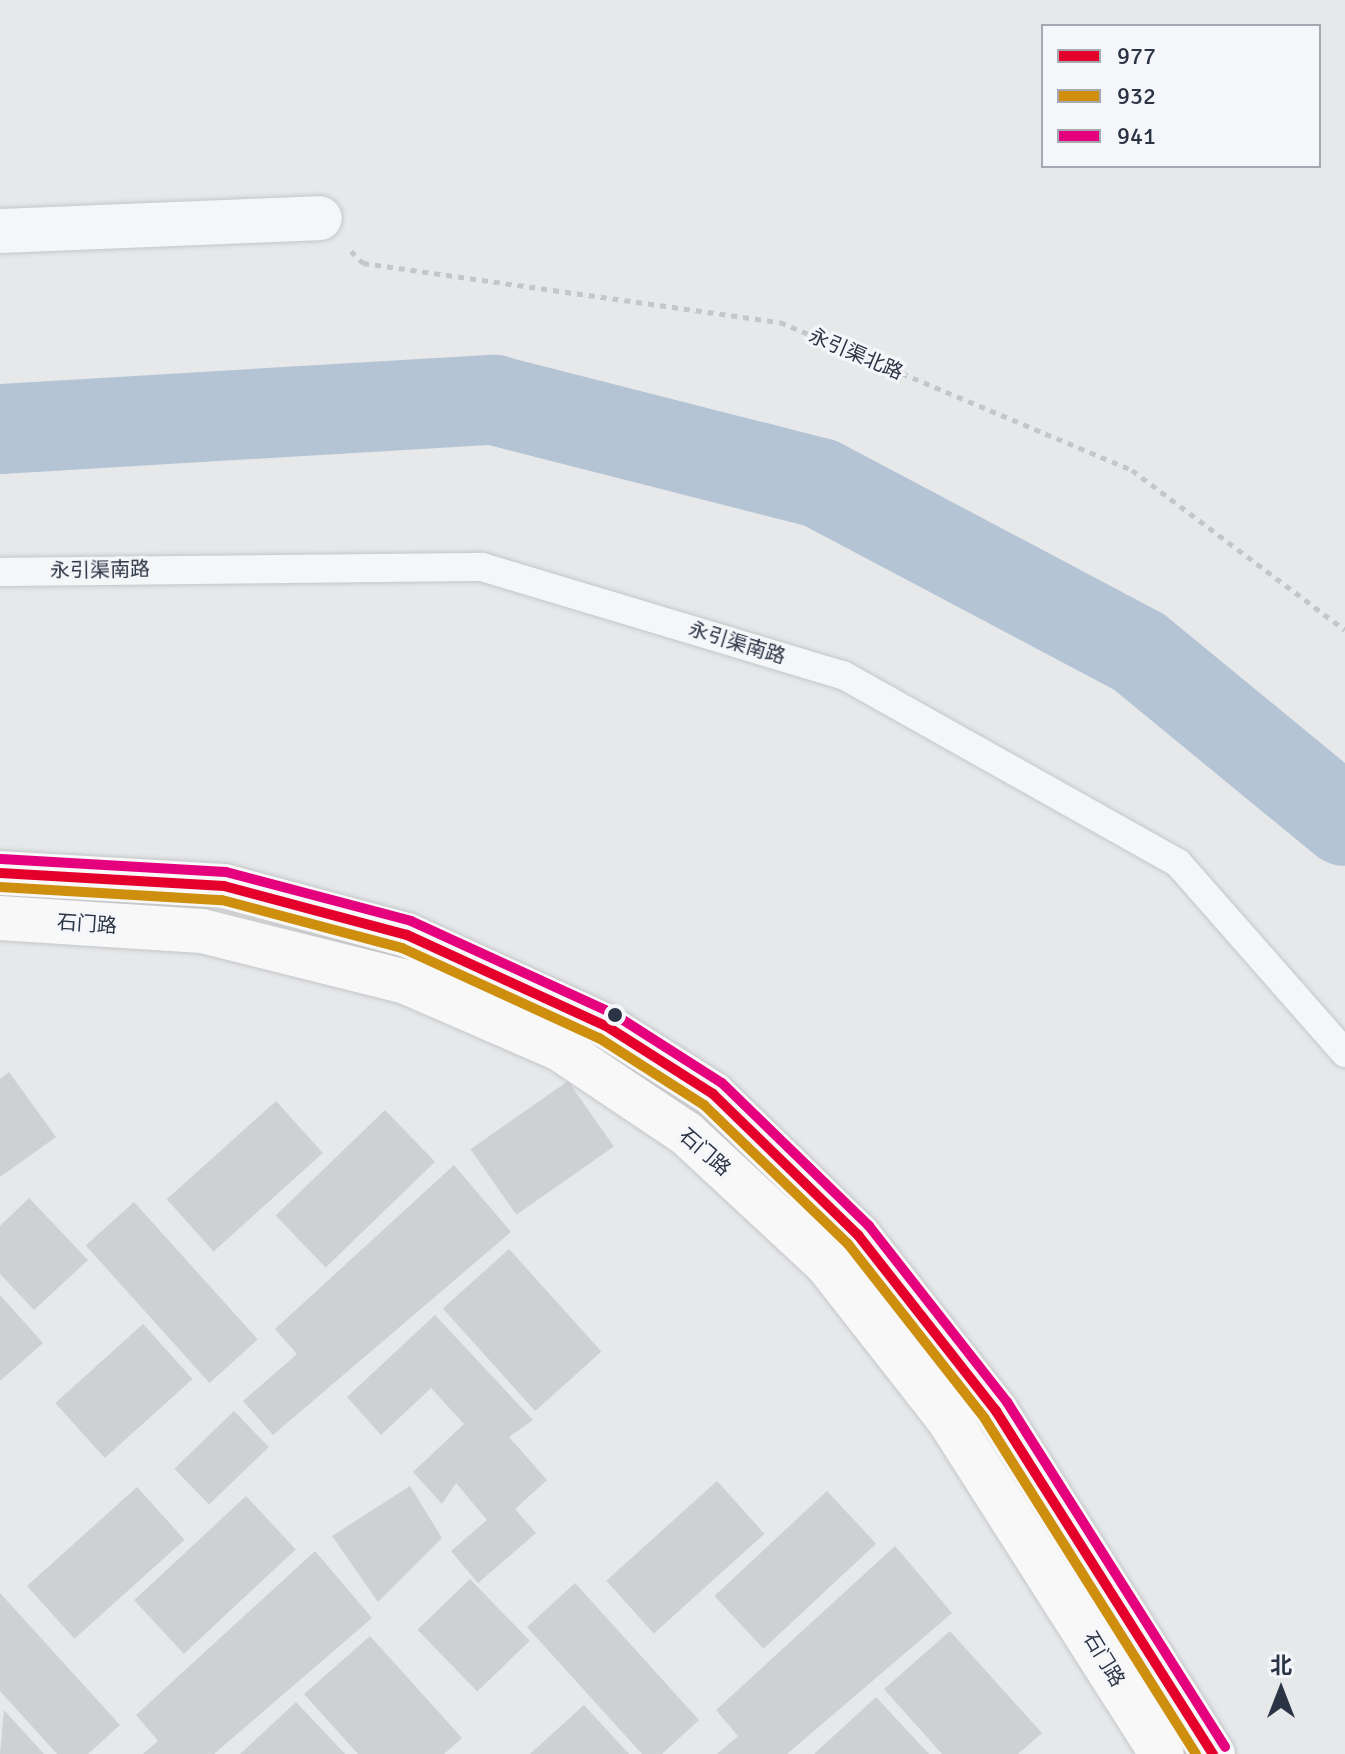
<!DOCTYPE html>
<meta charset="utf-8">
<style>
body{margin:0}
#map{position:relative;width:1345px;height:1754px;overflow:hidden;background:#e6e8ea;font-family:Signika,"Noto Sans SC",sans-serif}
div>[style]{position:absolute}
.river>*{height:90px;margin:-45px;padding:0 45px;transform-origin:45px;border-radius:45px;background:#b4c4d5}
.building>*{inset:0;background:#ced0d3;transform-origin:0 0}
.path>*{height:5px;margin-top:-2.5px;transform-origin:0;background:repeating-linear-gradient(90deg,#c5c6ca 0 6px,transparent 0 12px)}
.roads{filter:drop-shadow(0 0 2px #c4c6c8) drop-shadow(0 0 2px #c4c6c8)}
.lane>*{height:28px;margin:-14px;padding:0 14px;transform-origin:14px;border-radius:14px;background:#f5f6f7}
.street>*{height:44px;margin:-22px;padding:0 22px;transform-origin:22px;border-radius:22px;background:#f5f6f7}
.highway>*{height:44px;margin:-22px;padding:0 22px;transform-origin:22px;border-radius:22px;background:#f8f8f8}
.bus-1>*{height:10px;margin:-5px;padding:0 5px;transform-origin:5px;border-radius:5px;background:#e4002b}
.bus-2>*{height:10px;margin:-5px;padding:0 5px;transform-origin:5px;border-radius:5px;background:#ce8f0e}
.bus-3>*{height:10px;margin:-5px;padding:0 5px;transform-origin:5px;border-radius:5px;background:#e5007d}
.dots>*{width:22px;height:22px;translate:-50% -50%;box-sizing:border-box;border:4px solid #f4f6f9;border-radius:50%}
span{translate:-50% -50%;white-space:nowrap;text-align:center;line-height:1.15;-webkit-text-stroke:6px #f4f6f9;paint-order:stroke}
.street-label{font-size:20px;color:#2b3445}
.legend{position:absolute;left:1041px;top:24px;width:280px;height:144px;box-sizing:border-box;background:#f4f6f9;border:2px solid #a4a8b1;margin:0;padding:10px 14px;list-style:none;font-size:24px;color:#2b3445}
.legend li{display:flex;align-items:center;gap:16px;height:40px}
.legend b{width:40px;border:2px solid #a4a8b1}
.north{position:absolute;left:1241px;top:1650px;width:80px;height:80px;-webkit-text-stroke:6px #f4f6f9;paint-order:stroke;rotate:0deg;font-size:22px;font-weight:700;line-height:32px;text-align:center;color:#2b3445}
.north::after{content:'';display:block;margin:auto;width:28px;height:36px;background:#2b3445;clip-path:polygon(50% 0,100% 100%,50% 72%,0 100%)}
</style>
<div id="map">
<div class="river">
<div style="left:0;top:429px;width:495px;rotate:-3.4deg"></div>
<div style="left:494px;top:400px;width:336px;rotate:14.3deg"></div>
<div style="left:820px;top:483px;width:361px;rotate:27.9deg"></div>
<div style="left:1139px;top:652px;width:266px;rotate:39.4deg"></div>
</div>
<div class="building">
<div style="clip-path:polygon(9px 1072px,56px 1137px,0 1177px,0 1079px)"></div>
<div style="left:568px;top:1081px;width:80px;height:119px;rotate:55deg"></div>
<div style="left:276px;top:1101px;width:70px;height:147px;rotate:48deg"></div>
<div style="left:385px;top:1110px;width:72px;height:152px;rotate:46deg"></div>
<div style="clip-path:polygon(454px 1165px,511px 1232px,273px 1435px,243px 1401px,297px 1354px,275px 1329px)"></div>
<div style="clip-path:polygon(29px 1198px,88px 1260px,34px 1310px,0 1274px,0 1226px)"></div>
<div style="left:134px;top:1202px;width:185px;height:65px;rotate:48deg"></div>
<div style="left:509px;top:1249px;width:138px;height:89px;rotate:48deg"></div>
<div style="clip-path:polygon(0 1295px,43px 1343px,0 1381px)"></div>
<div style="clip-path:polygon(435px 1315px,533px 1420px,509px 1437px,547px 1480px,515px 1509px,536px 1533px,478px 1583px,451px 1551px,487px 1520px,456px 1483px,442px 1504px,413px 1472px,464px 1424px,431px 1388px,381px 1435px,347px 1397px)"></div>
<div style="left:143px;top:1324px;width:74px;height:118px;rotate:48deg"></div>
<div style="left:234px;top:1411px;width:50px;height:83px;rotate:46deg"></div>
<div style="left:717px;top:1481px;width:71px;height:149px;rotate:48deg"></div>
<div style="clip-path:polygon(410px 1486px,442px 1538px,378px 1602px,332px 1536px)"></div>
<div style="left:137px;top:1487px;width:71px;height:148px;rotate:48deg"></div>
<div style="left:827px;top:1491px;width:72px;height:154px;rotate:47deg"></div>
<div style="left:246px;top:1496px;width:73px;height:153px;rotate:47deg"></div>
<div style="clip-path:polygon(895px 1546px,952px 1613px,787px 1754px,717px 1754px,738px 1736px,716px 1710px)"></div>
<div style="clip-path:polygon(315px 1551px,372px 1618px,214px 1754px,143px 1754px,158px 1741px,136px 1715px)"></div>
<div style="left:470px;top:1579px;width:86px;height:73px;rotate:46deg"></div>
<div style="clip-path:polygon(575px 1583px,699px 1720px,662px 1754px,642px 1754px,527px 1627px)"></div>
<div style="clip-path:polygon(0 1593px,120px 1725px,88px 1754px,57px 1754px,0 1691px)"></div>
<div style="clip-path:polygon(950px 1631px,1042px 1733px,1018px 1754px,942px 1754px,884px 1689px)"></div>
<div style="clip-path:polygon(370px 1636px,462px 1738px,444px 1754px,358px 1754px,304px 1694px)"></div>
<div style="clip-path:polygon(876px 1697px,929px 1754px,814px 1754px)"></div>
<div style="clip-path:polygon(296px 1702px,345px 1754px,240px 1754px)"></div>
<div style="clip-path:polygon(584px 1705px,629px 1754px,530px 1754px)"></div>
<div style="clip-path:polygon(4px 1710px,44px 1754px,0 1754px)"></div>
</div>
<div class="path">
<div style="left:351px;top:251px;width:17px;rotate:45deg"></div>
<div style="left:363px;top:263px;width:421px;rotate:8.1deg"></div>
<div style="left:780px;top:322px;width:382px;rotate:22.8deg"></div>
<div style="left:1132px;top:470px;width:266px;rotate:36.9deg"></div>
</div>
<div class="roads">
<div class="lane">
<div style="left:0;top:572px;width:482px;rotate:-0.6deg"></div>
<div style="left:482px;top:567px;width:377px;rotate:16.7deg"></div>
<div style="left:843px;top:675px;width:384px;rotate:29.3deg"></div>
<div style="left:1178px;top:863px;width:253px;rotate:48.7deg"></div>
</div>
<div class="street">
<div style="left:0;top:231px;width:320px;rotate:-2.3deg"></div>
</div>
<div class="highway">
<div style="left:0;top:873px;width:224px;rotate:3.3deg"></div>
<div style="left:224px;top:886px;width:189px;rotate:15deg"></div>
<div style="left:407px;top:935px;width:219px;rotate:24.6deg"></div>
<div style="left:606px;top:1026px;width:127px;rotate:32.4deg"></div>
<div style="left:713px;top:1094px;width:202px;rotate:44.2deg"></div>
<div style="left:858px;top:1235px;width:224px;rotate:51.9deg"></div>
<div style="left:996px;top:1411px;width:406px;rotate:57.7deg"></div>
<div style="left:0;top:918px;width:202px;rotate:3.7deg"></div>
<div style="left:202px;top:931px;width:210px;rotate:14deg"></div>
<div style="left:406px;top:982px;width:168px;rotate:23.5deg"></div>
<div style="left:560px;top:1049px;width:153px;rotate:33.8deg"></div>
<div style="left:687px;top:1134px;width:190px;rotate:42.9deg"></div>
<div style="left:826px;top:1263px;width:199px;rotate:51.9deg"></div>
<div style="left:949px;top:1420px;width:396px;rotate:57.5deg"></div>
</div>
</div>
<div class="bus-1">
<div style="left:0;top:873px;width:224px;rotate:3.3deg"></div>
<div style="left:224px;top:886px;width:189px;rotate:15deg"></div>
<div style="left:407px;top:935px;width:219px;rotate:24.6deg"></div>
<div style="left:606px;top:1026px;width:127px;rotate:32.4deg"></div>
<div style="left:713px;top:1094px;width:202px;rotate:44.2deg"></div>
<div style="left:858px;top:1235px;width:224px;rotate:51.9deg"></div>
<div style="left:996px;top:1411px;width:406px;rotate:57.7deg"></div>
</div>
<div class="bus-2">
<div style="left:0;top:887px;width:222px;rotate:3.4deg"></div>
<div style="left:222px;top:900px;width:186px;rotate:14.9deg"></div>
<div style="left:402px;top:948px;width:217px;rotate:24.6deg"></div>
<div style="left:599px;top:1038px;width:125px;rotate:32.5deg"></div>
<div style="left:704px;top:1105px;width:200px;rotate:44deg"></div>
<div style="left:848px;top:1244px;width:222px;rotate:51.9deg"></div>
<div style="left:985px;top:1419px;width:396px;rotate:57.8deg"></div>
</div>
<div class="bus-3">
<div style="left:1px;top:859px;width:225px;rotate:3.3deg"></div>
<div style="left:226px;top:872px;width:191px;rotate:14.8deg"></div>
<div style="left:411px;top:921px;width:221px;rotate:24.6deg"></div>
<div style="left:612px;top:1013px;width:130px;rotate:32.5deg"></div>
<div style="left:722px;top:1083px;width:205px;rotate:44.2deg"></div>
<div style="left:869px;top:1226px;width:224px;rotate:51.9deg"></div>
<div style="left:1007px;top:1402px;width:408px;rotate:57.7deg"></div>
</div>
<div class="dots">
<div style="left:615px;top:1015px;background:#2b3445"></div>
</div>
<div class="street-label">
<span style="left:856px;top:354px;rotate:23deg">永引渠北路</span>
<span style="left:100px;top:570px;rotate:-1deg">永引渠南路</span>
<span style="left:737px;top:643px;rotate:17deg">永引渠南路</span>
<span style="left:87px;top:924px;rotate:4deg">石门路</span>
<span style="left:705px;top:1152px;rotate:41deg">石门路</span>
<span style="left:1104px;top:1659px;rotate:59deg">石门路</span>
</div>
<ul class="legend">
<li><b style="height:10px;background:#e4002b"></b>977</li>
<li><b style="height:10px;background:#ce8f0e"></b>932</li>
<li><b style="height:10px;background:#e5007d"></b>941</li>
</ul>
<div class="north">北</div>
</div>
